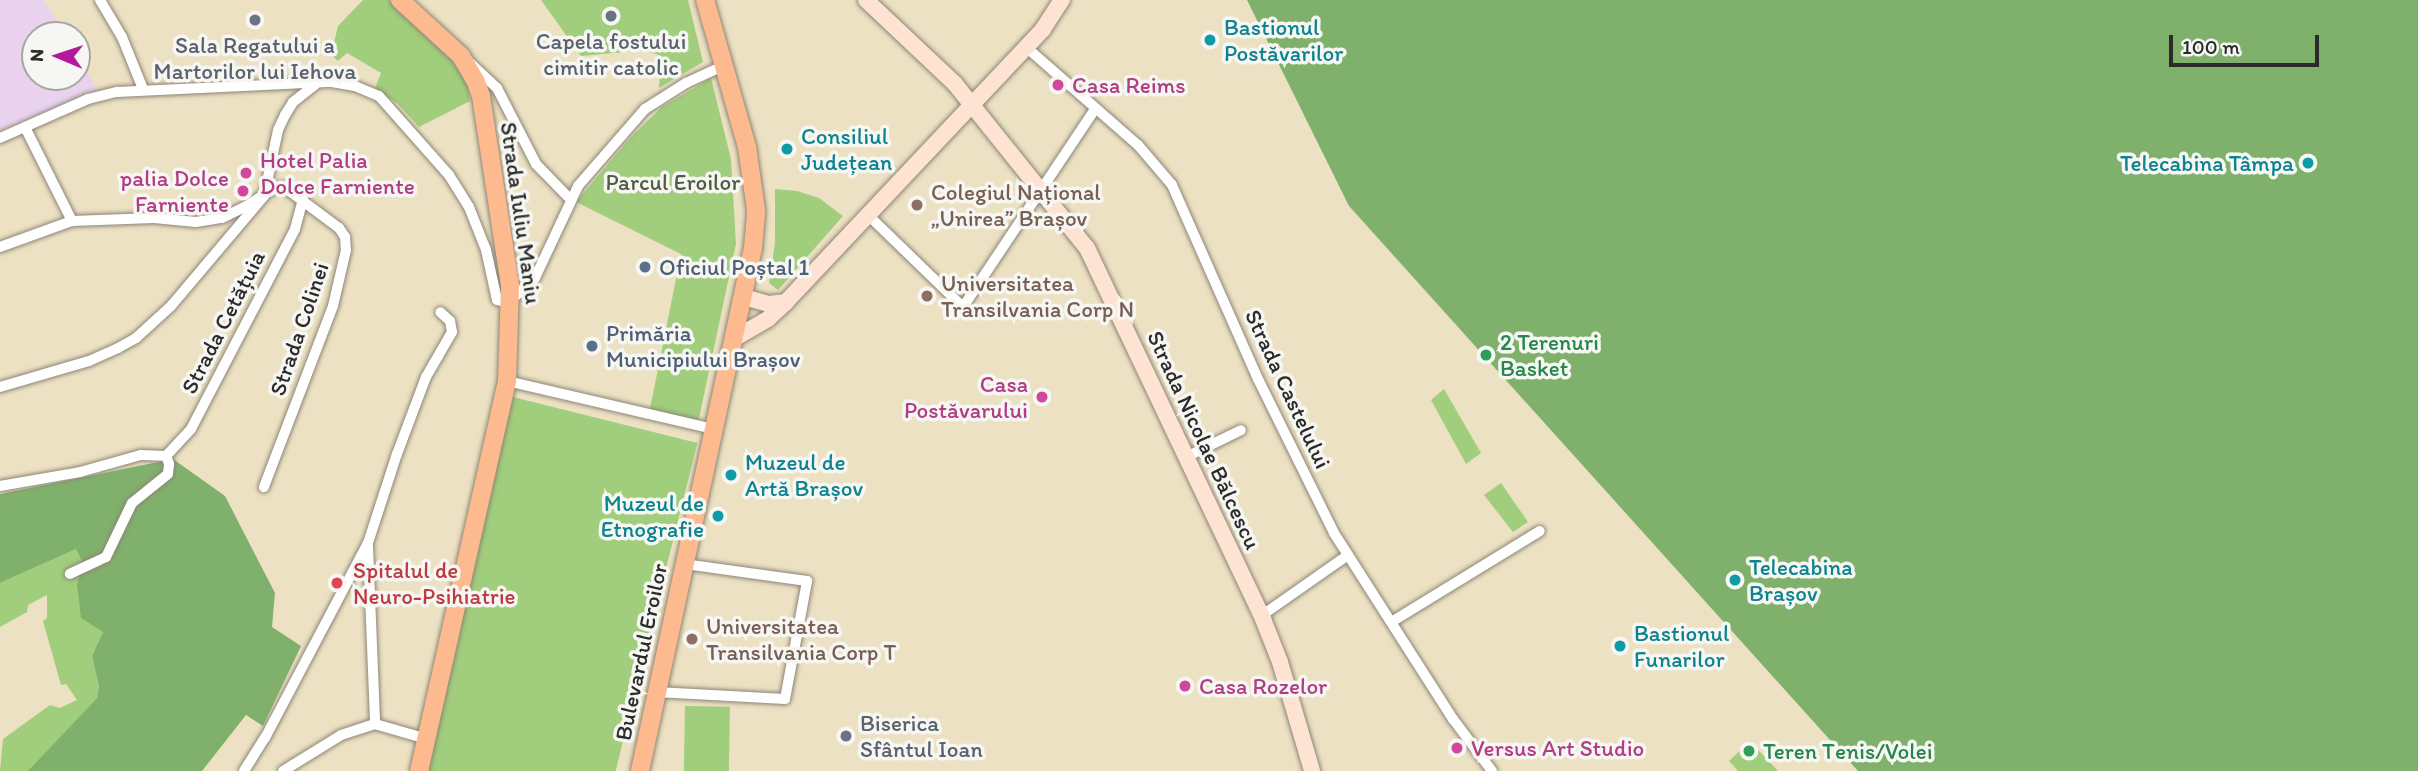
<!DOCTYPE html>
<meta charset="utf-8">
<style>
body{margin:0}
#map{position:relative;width:2418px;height:771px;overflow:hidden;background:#ede1c3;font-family:Itim,sans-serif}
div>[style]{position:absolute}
.built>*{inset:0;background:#e9d2ed}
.green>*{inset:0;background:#a1ce7c;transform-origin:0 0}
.forest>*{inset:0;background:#80b16c}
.roads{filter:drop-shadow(0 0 2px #8c8677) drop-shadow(0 0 2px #8c8677)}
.street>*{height:10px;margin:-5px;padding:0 5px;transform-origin:5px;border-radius:5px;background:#fff}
.secondary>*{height:16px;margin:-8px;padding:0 8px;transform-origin:8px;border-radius:8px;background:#fee3d2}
.primary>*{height:18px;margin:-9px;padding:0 9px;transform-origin:9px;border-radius:9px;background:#fcba8e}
.dots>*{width:19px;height:19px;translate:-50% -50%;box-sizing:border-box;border:4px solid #f6f6f2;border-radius:50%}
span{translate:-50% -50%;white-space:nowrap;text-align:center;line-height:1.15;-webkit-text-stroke:7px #f6f6f2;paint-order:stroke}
.culture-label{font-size:23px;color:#0d838f}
.left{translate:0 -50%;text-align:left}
.right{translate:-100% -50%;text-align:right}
.worship-label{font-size:23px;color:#5b616d}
.hotel-label{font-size:23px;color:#b23c85}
.park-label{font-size:23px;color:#4e5c43}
.education-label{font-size:23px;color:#785e54}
.street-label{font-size:23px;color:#2b2b2b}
.service-label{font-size:23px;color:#4e5e75}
.leisure-label{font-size:23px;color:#27864d}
.health-label{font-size:23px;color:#be3a42}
.north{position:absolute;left:21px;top:21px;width:70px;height:70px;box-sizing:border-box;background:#f6f6f2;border:2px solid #a5a5a2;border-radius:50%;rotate:272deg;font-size:19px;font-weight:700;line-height:28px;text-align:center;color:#2b2b2b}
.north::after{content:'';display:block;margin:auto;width:24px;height:32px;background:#b5179e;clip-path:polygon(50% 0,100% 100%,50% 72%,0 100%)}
.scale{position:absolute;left:2169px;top:35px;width:150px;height:32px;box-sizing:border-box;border:4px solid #2b2b2b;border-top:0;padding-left:9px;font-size:21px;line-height:24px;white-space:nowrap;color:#2b2b2b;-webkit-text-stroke:5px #f6f6f2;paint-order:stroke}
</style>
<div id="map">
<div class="built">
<div style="clip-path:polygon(0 0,44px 0,65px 35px,35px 35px,35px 77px,77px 77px,77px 55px,99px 93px,0 130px)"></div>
</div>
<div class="green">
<div style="clip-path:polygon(363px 0,389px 0,450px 58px,467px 82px,470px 101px,419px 127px,398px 104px,375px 88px,381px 73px,347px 53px,338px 61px,331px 55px,338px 26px)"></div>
<div style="clip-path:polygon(541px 0,688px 0,703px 62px,659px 88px,661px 56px,645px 50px,581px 56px)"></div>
<div style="clip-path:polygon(711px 78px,731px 159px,736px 244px,698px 423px,650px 409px,681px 254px,576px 202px,632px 136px,662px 107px)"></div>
<div style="clip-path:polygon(775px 189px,797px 191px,819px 198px,843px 216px,778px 290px,769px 283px,775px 243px)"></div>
<div style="clip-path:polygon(1444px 389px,1481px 453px,1466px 464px,1431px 400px)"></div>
<div style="left:513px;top:397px;width:190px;height:384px;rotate:14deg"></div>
<div style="clip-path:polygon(1501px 483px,1528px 522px,1513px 532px,1484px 495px)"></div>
<div style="clip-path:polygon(76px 549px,82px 562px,77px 584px,103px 632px,92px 656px,99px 687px,97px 698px,29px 771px,0 771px,3px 739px,50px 705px,60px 708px,77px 700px,66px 684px,61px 685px,43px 621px,47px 618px,47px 595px,28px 605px,27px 612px,0 627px,0 583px)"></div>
<div style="left:685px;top:706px;width:45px;height:65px;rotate:1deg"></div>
<div style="clip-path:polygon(1750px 741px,1778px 771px,1738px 771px,1729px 761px)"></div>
</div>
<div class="forest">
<div style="clip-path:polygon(1247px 0,2418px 0,2418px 771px,1858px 771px,1349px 206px)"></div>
<div style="clip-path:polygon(173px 459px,225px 496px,275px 593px,272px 627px,301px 646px,263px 726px,246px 715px,202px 771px,28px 771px,97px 698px,99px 687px,92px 656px,103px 632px,81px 618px,77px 584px,82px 562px,76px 549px,0 583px,0 494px)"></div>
</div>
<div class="roads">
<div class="street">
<div style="left:100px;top:0;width:43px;rotate:59.3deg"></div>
<div style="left:122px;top:37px;width:56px;rotate:68deg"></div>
<div style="left:1026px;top:47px;width:149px;rotate:41.2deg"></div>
<div style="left:1138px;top:145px;width:52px;rotate:49.6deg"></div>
<div style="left:1172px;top:185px;width:212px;rotate:66.1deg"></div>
<div style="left:1258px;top:379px;width:172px;rotate:63.7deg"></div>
<div style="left:1334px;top:533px;width:221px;rotate:57.4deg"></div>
<div style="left:1453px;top:719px;width:65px;rotate:53.1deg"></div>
<div style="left:469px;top:62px;width:38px;rotate:43deg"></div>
<div style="left:497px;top:88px;width:85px;rotate:62.8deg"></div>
<div style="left:536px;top:164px;width:49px;rotate:45.8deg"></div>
<div style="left:0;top:138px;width:96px;rotate:-23.9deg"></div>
<div style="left:88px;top:99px;width:30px;rotate:-14deg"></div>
<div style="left:117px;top:92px;width:215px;rotate:-2.7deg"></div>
<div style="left:332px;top:82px;width:23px;rotate:10deg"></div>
<div style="left:355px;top:86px;width:26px;rotate:23deg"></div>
<div style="left:379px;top:96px;width:106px;rotate:48.5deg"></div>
<div style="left:449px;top:175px;width:38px;rotate:58deg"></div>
<div style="left:469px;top:207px;width:46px;rotate:68.4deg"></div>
<div style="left:486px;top:250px;width:51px;rotate:77.6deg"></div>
<div style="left:497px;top:300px;width:11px;rotate:15deg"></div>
<div style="left:508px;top:303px;width:37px;rotate:-43deg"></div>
<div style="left:535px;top:278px;width:102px;rotate:-64.9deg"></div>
<div style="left:578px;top:186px;width:102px;rotate:-49deg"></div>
<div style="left:645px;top:109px;width:49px;rotate:-32.4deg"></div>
<div style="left:686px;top:83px;width:43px;rotate:-24.8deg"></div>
<div style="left:867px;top:214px;width:134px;rotate:44.1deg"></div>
<div style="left:963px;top:307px;width:238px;rotate:-56.3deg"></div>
<div style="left:72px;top:221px;width:82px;rotate:-2.1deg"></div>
<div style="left:154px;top:218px;width:42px;rotate:5.4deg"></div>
<div style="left:196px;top:222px;width:26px;rotate:-9deg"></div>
<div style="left:222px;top:218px;width:25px;rotate:-26deg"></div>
<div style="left:245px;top:207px;width:35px;rotate:-33deg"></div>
<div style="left:274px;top:188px;width:10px;rotate:-6deg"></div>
<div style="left:284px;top:187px;width:69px;rotate:36.7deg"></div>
<div style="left:339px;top:228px;width:11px;rotate:56deg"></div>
<div style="left:345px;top:237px;width:13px;rotate:86deg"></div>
<div style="left:346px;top:250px;width:57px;rotate:103.1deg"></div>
<div style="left:333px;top:306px;width:194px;rotate:110.9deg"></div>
<div style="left:0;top:247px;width:77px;rotate:-19.9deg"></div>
<div style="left:72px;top:221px;width:105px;rotate:-116.6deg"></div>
<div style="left:507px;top:381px;width:212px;rotate:13.1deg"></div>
<div style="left:0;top:387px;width:93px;rotate:-16.3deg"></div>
<div style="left:89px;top:361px;width:32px;rotate:-24deg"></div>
<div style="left:118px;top:348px;width:21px;rotate:-29deg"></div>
<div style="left:136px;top:338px;width:47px;rotate:-42.4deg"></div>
<div style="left:171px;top:306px;width:144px;rotate:-49.8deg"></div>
<div style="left:264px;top:196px;width:67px;rotate:-78deg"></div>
<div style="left:278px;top:130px;width:17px;rotate:-65deg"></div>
<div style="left:285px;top:115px;width:15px;rotate:-58deg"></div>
<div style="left:293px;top:102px;width:29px;rotate:-38deg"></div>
<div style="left:166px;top:456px;width:37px;rotate:-47deg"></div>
<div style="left:191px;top:429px;width:225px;rotate:-62.5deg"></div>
<div style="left:295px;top:229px;width:31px;rotate:-75deg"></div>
<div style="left:1186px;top:457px;width:61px;rotate:-26.1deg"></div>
<div style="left:0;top:486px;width:81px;rotate:-9.9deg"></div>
<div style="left:80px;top:472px;width:63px;rotate:-15.6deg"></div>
<div style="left:141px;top:455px;width:25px;rotate:2deg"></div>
<div style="left:166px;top:456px;width:9px;rotate:69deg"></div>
<div style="left:169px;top:464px;width:10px;rotate:96deg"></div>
<div style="left:168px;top:474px;width:46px;rotate:141.1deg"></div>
<div style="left:132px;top:503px;width:60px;rotate:115.7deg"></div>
<div style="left:106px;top:557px;width:40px;rotate:155deg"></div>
<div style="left:368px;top:546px;width:178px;rotate:87.7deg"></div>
<div style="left:1261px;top:616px;width:106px;rotate:-35deg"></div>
<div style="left:1393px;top:621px;width:172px;rotate:-31.5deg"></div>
<div style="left:657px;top:692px;width:128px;rotate:3.1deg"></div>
<div style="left:785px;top:699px;width:120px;rotate:-79.4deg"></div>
<div style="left:807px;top:581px;width:123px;rotate:-172.1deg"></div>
<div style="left:244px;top:771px;width:39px;rotate:-58deg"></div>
<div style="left:265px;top:738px;width:221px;rotate:-62.2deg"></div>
<div style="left:368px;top:543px;width:94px;rotate:-72deg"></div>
<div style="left:397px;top:454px;width:82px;rotate:-69.4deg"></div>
<div style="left:426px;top:377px;width:52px;rotate:-60deg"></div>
<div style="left:452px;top:332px;width:11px;rotate:-100deg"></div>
<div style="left:450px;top:321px;width:13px;rotate:-138deg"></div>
<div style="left:283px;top:771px;width:68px;rotate:-31.8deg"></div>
<div style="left:341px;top:735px;width:36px;rotate:-18deg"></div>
<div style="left:375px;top:724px;width:54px;rotate:16.1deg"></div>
</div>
<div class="secondary">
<div style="left:866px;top:0;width:122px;rotate:43.3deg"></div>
<div style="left:955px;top:84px;width:211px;rotate:51.2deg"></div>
<div style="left:1087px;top:248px;width:411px;rotate:64.6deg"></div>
<div style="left:1263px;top:619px;width:46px;rotate:68.4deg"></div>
<div style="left:1280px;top:662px;width:114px;rotate:73.6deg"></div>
<div style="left:744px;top:297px;width:26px;rotate:16deg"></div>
<div style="left:769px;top:304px;width:17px;rotate:-7deg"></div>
<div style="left:735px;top:338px;width:39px;rotate:-30deg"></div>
<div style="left:769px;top:318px;width:23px;rotate:-43deg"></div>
<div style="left:786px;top:302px;width:375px;rotate:-46.7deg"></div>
<div style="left:1043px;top:29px;width:35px;rotate:-57deg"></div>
</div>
<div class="primary">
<div style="left:400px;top:0;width:83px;rotate:42.6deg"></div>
<div style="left:461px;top:56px;width:30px;rotate:60deg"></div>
<div style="left:476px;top:82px;width:15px;rotate:70deg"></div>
<div style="left:481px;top:96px;width:192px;rotate:81.3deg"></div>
<div style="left:510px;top:286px;width:95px;rotate:91.8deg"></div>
<div style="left:507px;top:381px;width:400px;rotate:102.7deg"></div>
<div style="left:640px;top:771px;width:535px;rotate:-77.81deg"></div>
<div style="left:753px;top:248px;width:38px;rotate:-85deg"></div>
<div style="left:756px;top:210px;width:64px;rotate:-98.1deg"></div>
<div style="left:747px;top:147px;width:153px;rotate:-105.9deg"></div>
</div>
</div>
<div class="dots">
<div style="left:611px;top:16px;background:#6b7280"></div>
<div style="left:255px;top:20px;background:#6b7280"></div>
<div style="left:1210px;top:40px;background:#0f9aa8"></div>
<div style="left:1058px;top:85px;background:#d1479c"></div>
<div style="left:787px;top:149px;background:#0f9aa8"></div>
<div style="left:2308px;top:163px;background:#0f9aa8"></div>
<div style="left:246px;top:173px;background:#d1479c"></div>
<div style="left:243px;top:191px;background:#d1479c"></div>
<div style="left:917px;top:205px;background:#8d6e63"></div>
<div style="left:645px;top:267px;background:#5c6f8a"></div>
<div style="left:927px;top:296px;background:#8d6e63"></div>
<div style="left:592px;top:346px;background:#5c6f8a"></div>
<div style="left:1486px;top:355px;background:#2e9e5b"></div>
<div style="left:1042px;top:397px;background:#d1479c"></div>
<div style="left:731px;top:475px;background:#0f9aa8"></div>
<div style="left:718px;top:516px;background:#0f9aa8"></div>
<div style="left:1735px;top:580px;background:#0f9aa8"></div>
<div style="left:337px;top:583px;background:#e0444e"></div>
<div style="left:692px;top:639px;background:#8d6e63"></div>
<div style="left:1620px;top:646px;background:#0f9aa8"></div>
<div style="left:1185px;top:686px;background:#d1479c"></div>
<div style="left:846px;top:736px;background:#6b7280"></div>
<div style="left:1457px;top:748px;background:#d1479c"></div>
<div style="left:1749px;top:751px;background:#2e9e5b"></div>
</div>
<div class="culture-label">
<span class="left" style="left:1224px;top:40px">Bastionul<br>Postăvarilor</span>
<span class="left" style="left:801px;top:149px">Consiliul<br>Județean</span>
<span class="right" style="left:2294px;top:163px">Telecabina Tâmpa</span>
<span class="left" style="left:745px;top:475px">Muzeul de<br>Artă Brașov</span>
<span class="right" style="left:704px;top:516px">Muzeul de<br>Etnografie</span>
<span class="left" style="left:1749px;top:580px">Telecabina<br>Brașov</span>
<span class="left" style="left:1634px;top:646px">Bastionul<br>Funarilor</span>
</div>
<div class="worship-label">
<span style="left:611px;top:54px">Capela fostului<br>cimitir catolic</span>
<span style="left:255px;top:58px">Sala Regatului a<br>Martorilor lui Iehova</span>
<span class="left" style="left:860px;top:736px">Biserica<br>Sfântul Ioan</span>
</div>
<div class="hotel-label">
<span class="left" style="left:1072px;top:85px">Casa Reims</span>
<span class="left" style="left:260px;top:173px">Hotel Palia<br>Dolce Farniente</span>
<span class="right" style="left:229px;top:191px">palia Dolce<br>Farniente</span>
<span class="right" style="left:1028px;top:397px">Casa<br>Postăvarului</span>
<span class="left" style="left:1199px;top:686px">Casa Rozelor</span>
<span class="left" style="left:1471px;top:748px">Versus Art Studio</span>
</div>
<div class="park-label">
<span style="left:673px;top:182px">Parcul Eroilor</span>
</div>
<div class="education-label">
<span class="left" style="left:931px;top:205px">Colegiul Național<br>„Unirea” Brașov</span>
<span class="left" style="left:941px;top:296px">Universitatea<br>Transilvania Corp N</span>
<span class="left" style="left:706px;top:639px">Universitatea<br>Transilvania Corp T</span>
</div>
<div class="street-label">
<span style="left:521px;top:213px;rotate:82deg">Strada Iuliu Maniu</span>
<span style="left:223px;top:322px;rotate:-63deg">Strada Cetățuia</span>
<span style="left:299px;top:329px;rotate:-71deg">Strada Colinei</span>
<span style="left:1288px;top:389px;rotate:65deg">Strada Castelului</span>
<span style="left:1204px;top:440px;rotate:65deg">Strada Nicolae Bălcescu</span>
<span style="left:641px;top:652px;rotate:-78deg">Bulevardul Eroilor</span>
</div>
<div class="service-label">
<span class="left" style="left:659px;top:267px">Oficiul Poștal 1</span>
<span class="left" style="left:606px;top:346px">Primăria<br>Municipiului Brașov</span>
</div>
<div class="leisure-label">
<span class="left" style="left:1500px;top:355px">2 Terenuri<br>Basket</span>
<span class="left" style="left:1763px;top:751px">Teren Tenis/Volei</span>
</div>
<div class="health-label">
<span class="left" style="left:353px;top:583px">Spitalul de<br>Neuro-Psihiatrie</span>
</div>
<div class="north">N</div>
<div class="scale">100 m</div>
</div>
